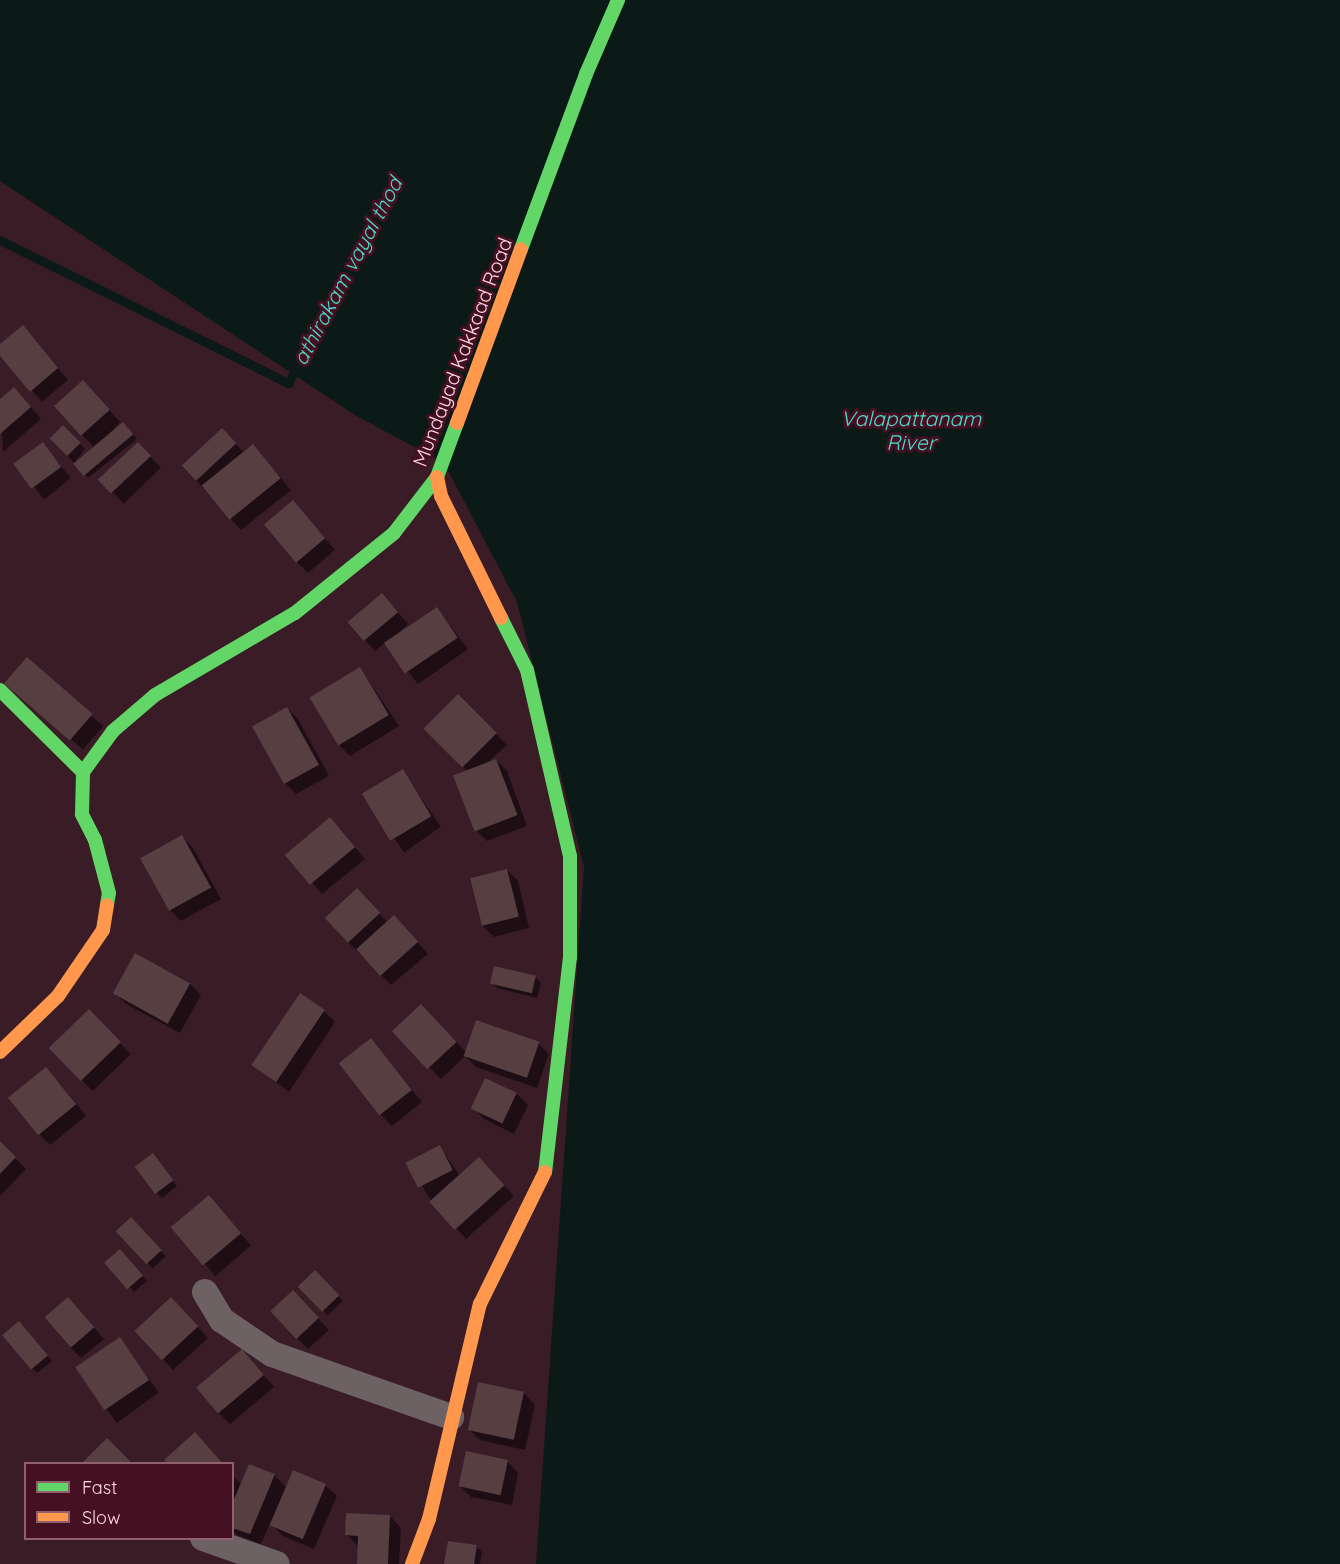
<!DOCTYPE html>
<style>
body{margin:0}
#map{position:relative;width:1340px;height:1564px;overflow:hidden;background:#391c26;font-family:Quicksand,sans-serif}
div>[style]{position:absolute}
.water>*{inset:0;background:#0b1917}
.shadow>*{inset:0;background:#0007;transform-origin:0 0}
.stream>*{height:9px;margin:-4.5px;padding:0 4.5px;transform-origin:4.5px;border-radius:4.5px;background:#0b1917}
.building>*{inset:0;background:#563e41;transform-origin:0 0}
.street>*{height:26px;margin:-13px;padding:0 13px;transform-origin:13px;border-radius:13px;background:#6e6164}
.fast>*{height:14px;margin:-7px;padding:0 7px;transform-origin:7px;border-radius:7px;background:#63d668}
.slow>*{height:14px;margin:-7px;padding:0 7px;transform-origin:7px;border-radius:7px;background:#ff974d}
span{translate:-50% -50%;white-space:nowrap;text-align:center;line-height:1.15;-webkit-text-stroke:6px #451022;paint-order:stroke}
.street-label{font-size:20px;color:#fdd9e0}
.water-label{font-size:21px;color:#47dfcd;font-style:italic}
.legend{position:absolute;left:24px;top:1462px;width:210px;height:78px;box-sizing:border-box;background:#451022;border:2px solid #8f606e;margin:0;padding:8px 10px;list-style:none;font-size:18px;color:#fdd9e0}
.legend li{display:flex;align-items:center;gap:12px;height:30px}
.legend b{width:30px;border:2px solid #8f606e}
</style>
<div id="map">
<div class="water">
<div style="clip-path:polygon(0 0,1340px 0,1340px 1564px,536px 1564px,584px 867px,517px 602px,444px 463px,355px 415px,0 181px)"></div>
</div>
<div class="shadow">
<div style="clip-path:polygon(33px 338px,68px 380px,42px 402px,0 354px,0 346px)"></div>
<div style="clip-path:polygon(94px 393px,120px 422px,106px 438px,128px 429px,137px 439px,88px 478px,51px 438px,63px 427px,85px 449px,75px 462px,94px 447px,82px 435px)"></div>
<div style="clip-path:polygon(25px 400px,41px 419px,3px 452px,0 401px)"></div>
<div style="clip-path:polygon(233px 441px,244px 453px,253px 446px,291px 490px,241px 530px,196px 480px)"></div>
<div style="left:43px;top:444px;width:44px;height:34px;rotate:51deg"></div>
<div style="left:138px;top:444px;width:33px;height:52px;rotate:46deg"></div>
<div style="clip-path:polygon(293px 502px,335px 550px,308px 573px,297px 562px)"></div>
<div style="clip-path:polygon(393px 606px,408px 624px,388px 643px,437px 609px,468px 649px,418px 684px,385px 643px,375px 651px,349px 622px)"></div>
<div style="left:27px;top:660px;width:101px;height:31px;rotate:41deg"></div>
<div style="clip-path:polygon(360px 668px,399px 726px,350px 756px,339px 745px)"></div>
<div style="clip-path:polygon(458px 696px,507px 745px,487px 763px,496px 760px,507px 771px,527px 826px,487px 841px,476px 830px,467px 771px,425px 728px)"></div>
<div style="clip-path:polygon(287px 708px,298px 719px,329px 776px,296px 794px,285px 783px)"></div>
<div style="left:402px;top:771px;width:68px;height:45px;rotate:55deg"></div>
<div style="clip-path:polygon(341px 830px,365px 859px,322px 894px,288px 855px)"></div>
<div style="clip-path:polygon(182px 837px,193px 848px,221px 899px,181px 921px,170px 910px)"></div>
<div style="clip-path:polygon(507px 870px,518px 881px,529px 928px,494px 937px,483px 926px)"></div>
<div style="clip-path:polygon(368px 901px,388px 923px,405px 928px,428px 954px,391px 985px,348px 942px)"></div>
<div style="clip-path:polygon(495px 968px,536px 978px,541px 983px,537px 998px,497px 988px,492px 983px)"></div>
<div style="clip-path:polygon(190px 984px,201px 995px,180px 1033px,126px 1004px,115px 993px)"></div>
<div style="clip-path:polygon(421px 1006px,466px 1052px,538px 1043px,549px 1054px,537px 1088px,476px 1067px,465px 1056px,441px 1079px,395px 1032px)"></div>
<div style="left:89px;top:1011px;width:60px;height:53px;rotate:46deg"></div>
<div style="clip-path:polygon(324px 1011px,335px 1022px,289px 1092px,255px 1066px)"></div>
<div style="clip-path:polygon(371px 1040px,422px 1102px,392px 1126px,381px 1115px)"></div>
<div style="clip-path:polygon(57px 1080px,86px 1116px,50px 1145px,39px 1134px)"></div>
<div style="clip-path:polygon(486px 1080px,517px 1094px,528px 1105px,514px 1134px,484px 1119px,473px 1108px)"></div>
<div style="clip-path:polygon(0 1143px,26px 1169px,0 1196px)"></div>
<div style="clip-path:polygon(440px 1147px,460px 1176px,490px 1170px,514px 1196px,466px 1239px,432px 1202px,408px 1164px)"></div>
<div style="clip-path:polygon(158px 1160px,177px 1186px,162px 1198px,157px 1193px)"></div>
<div style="left:209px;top:1197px;width:64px;height:47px;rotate:49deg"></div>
<div style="left:131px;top:1219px;width:51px;height:18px;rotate:47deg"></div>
<div style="clip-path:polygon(125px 1256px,147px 1281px,134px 1292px,108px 1263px)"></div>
<div style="left:315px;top:1272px;width:40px;height:21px;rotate:46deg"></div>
<div style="clip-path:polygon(304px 1303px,329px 1330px,308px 1349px,297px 1338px)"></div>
<div style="clip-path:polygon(79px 1310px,104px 1339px,81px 1358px,70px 1347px)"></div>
<div style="clip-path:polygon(182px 1310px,208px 1338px,173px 1370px,136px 1331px)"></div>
<div style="clip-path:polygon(24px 1328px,52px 1361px,37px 1373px,32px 1368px)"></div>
<div style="left:120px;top:1339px;width:66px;height:52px;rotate:54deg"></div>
<div style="clip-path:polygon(242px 1351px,274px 1387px,230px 1424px,219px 1413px)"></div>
<div style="clip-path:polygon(479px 1384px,524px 1393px,535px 1405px,525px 1450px,480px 1440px,469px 1429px)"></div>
<div style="clip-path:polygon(507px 1461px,518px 1473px,512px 1505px,471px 1497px,460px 1486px)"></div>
<div style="clip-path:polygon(232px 1475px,242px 1485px,274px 1475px,287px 1488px,325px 1485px,337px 1496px,314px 1549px,283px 1536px,270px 1523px,261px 1544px,237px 1535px,232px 1530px,232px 1508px,239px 1494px,232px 1499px)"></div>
<div style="clip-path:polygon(390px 1516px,401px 1528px,399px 1564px,358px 1564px,358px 1546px,347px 1535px)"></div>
<div style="clip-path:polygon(476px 1546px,482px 1552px,480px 1564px,446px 1564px)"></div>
</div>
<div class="stream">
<div style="left:0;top:240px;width:322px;rotate:26.4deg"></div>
<div style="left:288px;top:383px;width:21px;rotate:-61deg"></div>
</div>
<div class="building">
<div style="clip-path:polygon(23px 325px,58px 368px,30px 392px,0 356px,0 344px)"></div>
<div style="left:83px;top:380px;width:40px;height:39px;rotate:48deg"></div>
<div style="clip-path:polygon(14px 387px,31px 407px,0 434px,0 399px)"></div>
<div style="left:123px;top:422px;width:16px;height:65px;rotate:50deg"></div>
<div style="left:63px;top:425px;width:25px;height:19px;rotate:45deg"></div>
<div style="left:222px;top:428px;width:21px;height:55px;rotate:47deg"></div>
<div style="left:43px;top:442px;width:31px;height:37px;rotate:54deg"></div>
<div style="left:138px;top:442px;width:19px;height:55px;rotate:47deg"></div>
<div style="left:253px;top:444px;width:44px;height:66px;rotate:51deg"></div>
<div style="left:293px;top:500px;width:50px;height:38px;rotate:50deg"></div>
<div style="left:382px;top:593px;width:25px;height:45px;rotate:50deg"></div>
<div style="left:437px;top:607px;width:37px;height:64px;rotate:56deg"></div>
<div style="left:27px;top:657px;width:87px;height:35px;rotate:41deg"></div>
<div style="left:360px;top:667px;width:56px;height:59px;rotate:59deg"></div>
<div style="left:458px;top:694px;width:55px;height:49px;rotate:45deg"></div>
<div style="left:287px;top:707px;width:66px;height:40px;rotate:61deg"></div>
<div style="left:496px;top:759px;width:60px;height:46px;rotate:69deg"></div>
<div style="left:403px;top:769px;width:55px;height:48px;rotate:59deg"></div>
<div style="left:330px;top:817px;width:39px;height:59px;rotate:50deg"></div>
<div style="left:182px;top:835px;width:60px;height:48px;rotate:61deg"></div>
<div style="left:507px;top:869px;width:49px;height:38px;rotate:76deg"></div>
<div style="left:357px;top:888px;width:34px;height:44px;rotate:47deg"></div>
<div style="left:394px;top:915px;width:36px;height:51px;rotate:48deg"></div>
<div style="left:135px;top:953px;width:63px;height:46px;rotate:29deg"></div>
<div style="left:494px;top:966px;width:43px;height:18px;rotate:13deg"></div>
<div style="left:300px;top:993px;width:30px;height:87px;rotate:34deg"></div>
<div style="left:421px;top:1004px;width:52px;height:40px;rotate:47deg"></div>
<div style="left:89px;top:1009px;width:46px;height:56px;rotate:46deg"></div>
<div style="left:476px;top:1020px;width:67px;height:38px;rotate:19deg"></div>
<div style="left:371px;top:1038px;width:66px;height:41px;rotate:52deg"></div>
<div style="left:46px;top:1067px;width:48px;height:49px;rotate:51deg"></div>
<div style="left:485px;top:1078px;width:35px;height:34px;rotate:25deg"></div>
<div style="clip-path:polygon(0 1141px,16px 1157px,0 1174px)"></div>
<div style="left:440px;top:1145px;width:28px;height:39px;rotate:63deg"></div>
<div style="left:153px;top:1153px;width:34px;height:23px;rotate:53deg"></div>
<div style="left:479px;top:1157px;width:38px;height:67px;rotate:48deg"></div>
<div style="left:209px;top:1195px;width:50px;height:50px;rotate:50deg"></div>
<div style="left:131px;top:1217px;width:45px;height:21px;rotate:47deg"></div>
<div style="left:120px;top:1249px;width:35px;height:21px;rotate:49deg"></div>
<div style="left:315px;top:1270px;width:35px;height:24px;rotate:46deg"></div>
<div style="left:293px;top:1290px;width:38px;height:31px;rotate:47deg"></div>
<div style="left:68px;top:1297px;width:40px;height:31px;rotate:49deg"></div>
<div style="left:171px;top:1297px;width:40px;height:50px;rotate:47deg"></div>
<div style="left:19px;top:1321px;width:45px;height:22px;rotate:50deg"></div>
<div style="left:120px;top:1337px;width:52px;height:54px;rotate:56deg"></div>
<div style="left:242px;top:1349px;width:34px;height:60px;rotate:50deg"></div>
<div style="left:478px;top:1382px;width:47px;height:49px;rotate:12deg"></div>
<div style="clip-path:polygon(195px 1432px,223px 1464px,168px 1464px,164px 1460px)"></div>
<div style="clip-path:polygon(107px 1438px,133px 1464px,81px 1464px)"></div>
<div style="left:466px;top:1451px;width:43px;height:36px;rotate:12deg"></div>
<div style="clip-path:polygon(249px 1464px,275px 1474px,250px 1534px,232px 1528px,232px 1504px)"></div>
<div style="left:293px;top:1470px;width:36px;height:60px;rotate:23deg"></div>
<div style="clip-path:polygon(346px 1513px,390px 1515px,388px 1564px,357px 1564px,358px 1536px,345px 1535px)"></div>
<div style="clip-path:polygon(448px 1541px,477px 1545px,474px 1564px,444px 1564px)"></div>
</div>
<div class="street">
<div style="left:205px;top:1292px;width:33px;rotate:59deg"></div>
<div style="left:222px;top:1320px;width:60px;rotate:34.2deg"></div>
<div style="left:272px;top:1354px;width:190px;rotate:19.4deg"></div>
<div style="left:203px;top:1538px;width:78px;rotate:19.4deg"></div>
</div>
<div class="fast">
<div style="left:521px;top:249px;width:187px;rotate:-69.6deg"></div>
<div style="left:586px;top:74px;width:81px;rotate:-66.6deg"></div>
<div style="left:501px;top:618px;width:58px;rotate:63.4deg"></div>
<div style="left:527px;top:670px;width:191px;rotate:77deg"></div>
<div style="left:570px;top:856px;width:101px;rotate:90deg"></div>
<div style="left:570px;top:957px;width:216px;rotate:96.6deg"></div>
<div style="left:0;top:690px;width:117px;rotate:44.7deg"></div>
<div style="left:107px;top:905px;width:12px;rotate:-81deg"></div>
<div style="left:109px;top:893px;width:55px;rotate:-104.8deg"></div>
<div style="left:95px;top:840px;width:29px;rotate:-117deg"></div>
<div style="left:82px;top:814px;width:42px;rotate:-88.6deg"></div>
<div style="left:83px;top:772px;width:51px;rotate:-53.8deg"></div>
<div style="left:113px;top:731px;width:55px;rotate:-40.6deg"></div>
<div style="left:155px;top:695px;width:162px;rotate:-30.4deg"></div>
<div style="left:295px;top:613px;width:127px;rotate:-38.9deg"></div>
<div style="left:394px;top:533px;width:71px;rotate:-52.5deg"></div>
<div style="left:437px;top:477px;width:58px;rotate:-69.7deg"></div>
</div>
<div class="slow">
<div style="left:457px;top:423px;width:185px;rotate:-69.8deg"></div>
<div style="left:437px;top:477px;width:19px;rotate:78deg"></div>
<div style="left:441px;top:496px;width:136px;rotate:63.8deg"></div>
<div style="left:0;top:1052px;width:81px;rotate:-44deg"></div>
<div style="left:58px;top:996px;width:80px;rotate:-55.7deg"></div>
<div style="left:103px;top:930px;width:25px;rotate:-81deg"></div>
<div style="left:412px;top:1564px;width:48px;rotate:-69.3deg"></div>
<div style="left:429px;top:1519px;width:221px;rotate:-76.7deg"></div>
<div style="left:480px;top:1304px;width:147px;rotate:-63.8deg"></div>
</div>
<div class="street-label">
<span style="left:462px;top:352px;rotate:-69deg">Mundayad Kakkaad Road</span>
</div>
<div class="water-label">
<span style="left:347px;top:271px;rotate:-62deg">athirakam vayal thod</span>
<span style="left:911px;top:430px">Valapattanam<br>River</span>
</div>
<ul class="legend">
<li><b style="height:8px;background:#63d668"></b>Fast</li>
<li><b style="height:8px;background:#ff974d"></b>Slow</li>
</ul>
</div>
